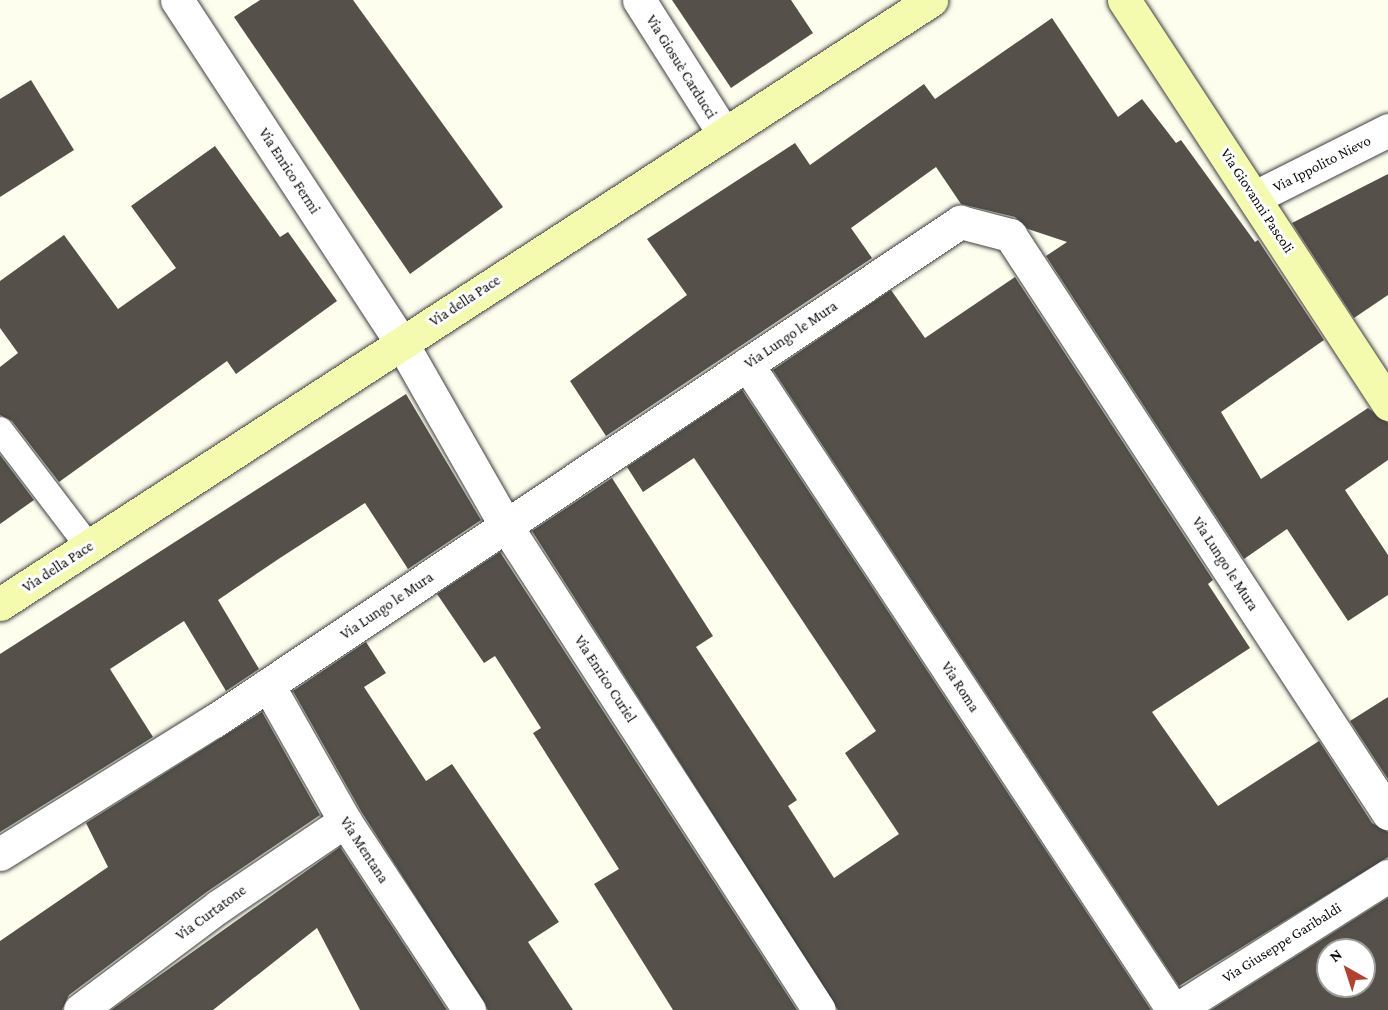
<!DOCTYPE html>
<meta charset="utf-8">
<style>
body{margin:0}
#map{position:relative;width:1388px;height:1010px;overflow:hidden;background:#fefeef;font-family:"Crimson Pro",serif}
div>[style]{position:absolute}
.building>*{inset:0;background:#55514a}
.roads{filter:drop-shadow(0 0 2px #404040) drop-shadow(0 0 2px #404040)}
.service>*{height:26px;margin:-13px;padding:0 13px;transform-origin:13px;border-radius:13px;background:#fff}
.minor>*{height:33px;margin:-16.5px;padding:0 16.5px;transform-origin:16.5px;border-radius:16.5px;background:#fff}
.secondary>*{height:33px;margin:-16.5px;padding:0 16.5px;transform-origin:16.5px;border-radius:16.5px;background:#f4faae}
span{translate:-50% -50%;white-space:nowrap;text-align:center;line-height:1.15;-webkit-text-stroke:6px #fff;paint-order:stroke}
.street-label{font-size:15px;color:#0d0d0d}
.north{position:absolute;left:1316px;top:938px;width:60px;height:60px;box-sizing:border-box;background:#fff;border:2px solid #9e9e9e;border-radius:50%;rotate:321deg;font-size:16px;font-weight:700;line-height:24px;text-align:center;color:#0d0d0d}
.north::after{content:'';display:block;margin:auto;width:21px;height:27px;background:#b4412e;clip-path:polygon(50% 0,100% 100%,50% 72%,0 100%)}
</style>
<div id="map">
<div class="building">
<div style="clip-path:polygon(260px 0,353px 0,503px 207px,410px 274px,234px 17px)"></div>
<div style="clip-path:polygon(672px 0,791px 0,813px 33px,731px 88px)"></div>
<div style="clip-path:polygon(1052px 18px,1118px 117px,1142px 99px,1176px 143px,1181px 140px,1255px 242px,1258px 240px,1324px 340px,1221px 412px,1261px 479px,1368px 408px,1388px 423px,1388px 460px,1345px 490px,1388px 555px,1388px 595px,1348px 621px,1287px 529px,1244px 559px,1046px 256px,1067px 242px,1028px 229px,1015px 217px,961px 204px,936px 167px,851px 228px,872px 258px,606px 436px,570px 381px,687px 295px,647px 239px,795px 143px,810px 165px,924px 84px,935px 99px)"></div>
<div style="clip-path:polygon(31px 80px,74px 150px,0 197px,0 99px)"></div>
<div style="clip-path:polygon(215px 146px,280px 237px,288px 232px,337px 301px,236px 374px,227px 361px,59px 482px,12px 421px,0 415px,0 367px,18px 353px,0 328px,0 281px,64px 235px,118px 309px,176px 268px,131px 206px)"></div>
<div style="clip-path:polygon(1388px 174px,1388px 295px,1354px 318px,1292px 223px)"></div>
<div style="clip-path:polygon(1015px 277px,1213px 580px,1208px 584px,1250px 648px,1152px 712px,1218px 806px,1319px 741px,1372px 823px,1388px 832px,1388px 857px,1179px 986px,773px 370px,891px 290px,925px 338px)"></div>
<div style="clip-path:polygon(742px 390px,1151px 1010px,838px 1010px,532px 531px,612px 478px,713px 636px,696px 647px,797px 800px,788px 806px,834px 878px,899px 834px,845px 753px,876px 731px,694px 458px,643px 492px,627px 467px)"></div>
<div style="clip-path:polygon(406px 394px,481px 520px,408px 569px,365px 503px,280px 558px,218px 600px,259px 669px,226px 691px,184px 621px,110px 669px,153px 737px,0 832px,0 654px)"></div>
<div style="clip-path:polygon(0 455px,34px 500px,0 524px)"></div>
<div style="clip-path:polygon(500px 552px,797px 1010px,673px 1010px,594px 884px,619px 869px,533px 733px,541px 728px,495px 656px,484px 663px,437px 594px)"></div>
<div style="clip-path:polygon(366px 642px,386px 673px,364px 687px,426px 781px,452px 764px,559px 922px,528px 942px,573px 1010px,488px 1010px,361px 811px,293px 691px)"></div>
<div style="clip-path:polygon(1388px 697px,1388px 779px,1350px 721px)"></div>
<div style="clip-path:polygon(262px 712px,320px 815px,208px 891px,69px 995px,62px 1010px,0 1010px,0 941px,108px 867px,86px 823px)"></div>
<div style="clip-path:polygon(340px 847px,447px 1010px,360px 1010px,317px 928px,213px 1010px,111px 1010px)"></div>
<div style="clip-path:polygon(evenodd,1388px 898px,1388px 1010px,1211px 1010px,1388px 898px,1328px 950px,1364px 950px,1364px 986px,1328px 986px,1328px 950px)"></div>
</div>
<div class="roads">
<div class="service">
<div style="left:0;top:430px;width:147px;rotate:52.7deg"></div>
</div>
<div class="minor">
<div style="left:177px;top:0;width:409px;rotate:56.8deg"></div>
<div style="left:401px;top:342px;width:212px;rotate:60.3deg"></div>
<div style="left:506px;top:526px;width:576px;rotate:57.11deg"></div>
<div style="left:639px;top:0;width:159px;rotate:57.6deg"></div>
<div style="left:1255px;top:197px;width:149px;rotate:-26.7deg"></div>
<div style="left:747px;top:364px;width:774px;rotate:56.6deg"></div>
<div style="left:268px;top:685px;width:156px;rotate:60.5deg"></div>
<div style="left:345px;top:821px;width:226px;rotate:56.7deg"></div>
<div style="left:0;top:854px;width:252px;rotate:-31.9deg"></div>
<div style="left:214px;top:721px;width:898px;rotate:-33.78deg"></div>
<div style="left:960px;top:222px;width:52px;rotate:14.6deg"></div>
<div style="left:1010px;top:235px;width:691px;rotate:56.82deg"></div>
<div style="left:80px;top:1010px;width:174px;rotate:-36.8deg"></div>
<div style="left:219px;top:906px;width:152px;rotate:-34deg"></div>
<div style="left:1176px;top:1010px;width:251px;rotate:-32.3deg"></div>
</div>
<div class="secondary">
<div style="left:1124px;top:0;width:483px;rotate:56.8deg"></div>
<div style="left:0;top:604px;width:1110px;rotate:-32.97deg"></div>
</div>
</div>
<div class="street-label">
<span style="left:681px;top:67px;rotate:58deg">Via Giosuè Carducci</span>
<span style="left:1322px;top:164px;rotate:-27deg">Via Ippolito Nievo</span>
<span style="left:289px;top:171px;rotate:57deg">Via Enrico Fermi</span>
<span style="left:1257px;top:201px;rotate:57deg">Via Giovanni Pascoli</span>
<span style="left:465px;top:301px;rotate:-33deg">Via della Pace</span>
<span style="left:791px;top:335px;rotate:-34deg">Via Lungo le Mura</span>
<span style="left:1225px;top:564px;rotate:57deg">Via Lungo le Mura</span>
<span style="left:58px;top:567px;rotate:-33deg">Via della Pace</span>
<span style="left:387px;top:606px;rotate:-34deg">Via Lungo le Mura</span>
<span style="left:605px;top:679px;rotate:57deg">Via Enrico Curiel</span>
<span style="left:960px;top:687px;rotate:57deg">Via Roma</span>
<span style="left:364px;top:850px;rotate:57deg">Via Mentana</span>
<span style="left:211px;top:913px;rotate:-36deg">Via Curtatone</span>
<span style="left:1282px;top:943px;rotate:-32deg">Via Giuseppe Garibaldi</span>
</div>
<div class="north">N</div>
</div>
